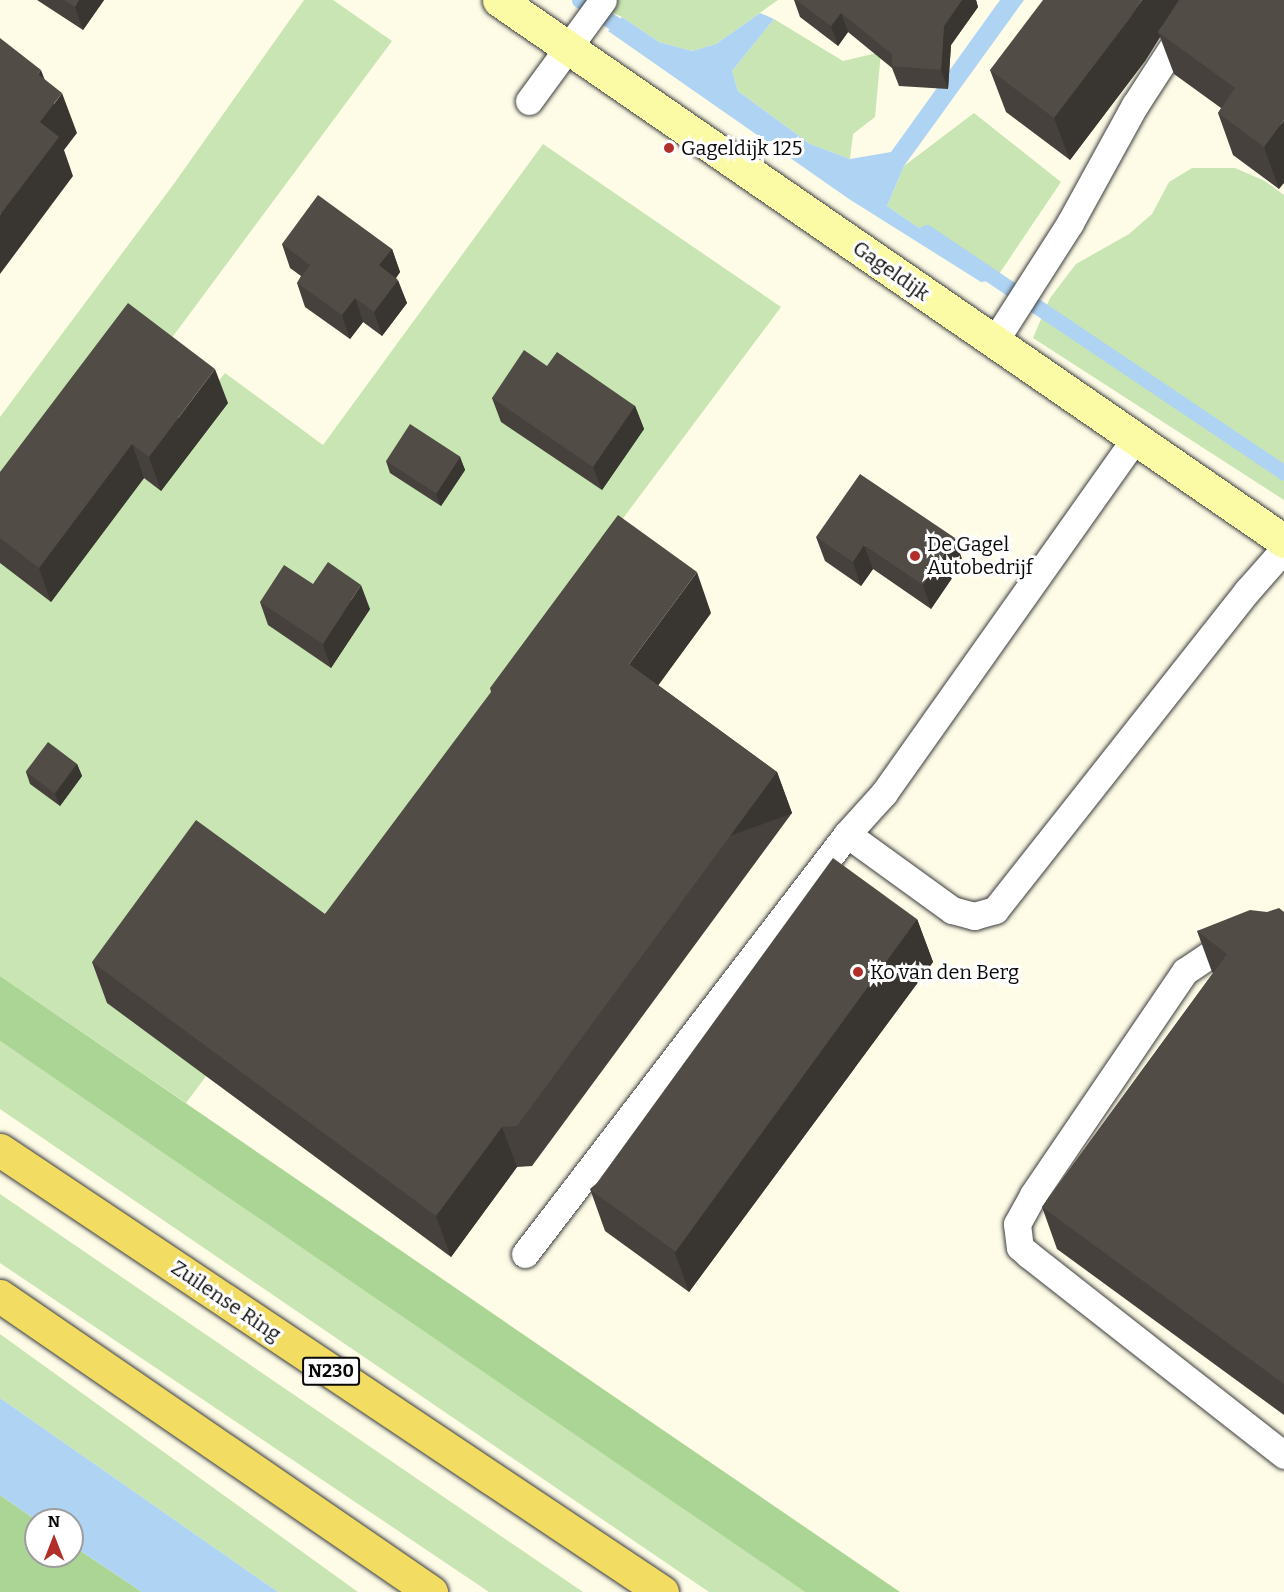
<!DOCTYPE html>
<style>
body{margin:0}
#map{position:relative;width:1284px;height:1592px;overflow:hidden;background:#fefce7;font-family:Bitter,serif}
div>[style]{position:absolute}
.green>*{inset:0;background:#c9e5b3}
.forest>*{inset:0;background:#abd594}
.water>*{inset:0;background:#aed3f3}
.stream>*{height:15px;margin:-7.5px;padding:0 7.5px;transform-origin:7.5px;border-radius:7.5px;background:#aed3f3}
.roads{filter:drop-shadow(0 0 2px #3c3c3c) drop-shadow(0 0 2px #3c3c3c)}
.lane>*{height:27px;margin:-13.5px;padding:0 13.5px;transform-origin:13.5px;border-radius:13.5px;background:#fff}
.secondary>*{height:33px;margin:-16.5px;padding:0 16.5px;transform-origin:16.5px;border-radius:16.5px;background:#fbfaa5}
.primary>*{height:33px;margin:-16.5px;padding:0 16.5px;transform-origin:16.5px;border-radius:16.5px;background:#f2dd62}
.wall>*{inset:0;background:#46413c}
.shaded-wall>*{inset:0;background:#393531;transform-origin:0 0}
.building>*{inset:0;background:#514c46;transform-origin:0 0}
.dots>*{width:16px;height:16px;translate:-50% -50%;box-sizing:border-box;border:3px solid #fff;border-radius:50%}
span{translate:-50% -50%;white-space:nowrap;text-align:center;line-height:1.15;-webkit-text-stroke:6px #fff;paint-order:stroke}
.shield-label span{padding:2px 4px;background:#fff;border:2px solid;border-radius:4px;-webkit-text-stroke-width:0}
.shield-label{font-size:18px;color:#090909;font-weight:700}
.poi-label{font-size:20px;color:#090909}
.left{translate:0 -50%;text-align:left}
.street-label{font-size:20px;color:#090909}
.north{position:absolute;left:24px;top:1508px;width:60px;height:60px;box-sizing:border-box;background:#fff;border:2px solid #9d9d9d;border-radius:50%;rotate:0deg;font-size:16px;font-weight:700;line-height:24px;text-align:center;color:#090909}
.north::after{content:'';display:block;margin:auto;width:21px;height:27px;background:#b22f29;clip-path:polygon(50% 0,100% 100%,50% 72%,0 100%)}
</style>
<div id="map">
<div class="green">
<div style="clip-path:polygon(304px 0,333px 0,392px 41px,36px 521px,83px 553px,225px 373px,323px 445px,543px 144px,781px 307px,186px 1103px,0 976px,0 417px,173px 185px)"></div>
<div style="clip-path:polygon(584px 0,778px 0,716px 44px,692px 51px,659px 42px,622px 17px)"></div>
<div style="clip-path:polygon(774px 19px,843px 61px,881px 52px,875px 117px,853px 134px,850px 159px,810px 144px,738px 91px,732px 71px)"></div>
<div style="clip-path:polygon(974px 113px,1061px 182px,995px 280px,887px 206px,904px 166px)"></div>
<div style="clip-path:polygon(1192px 168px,1235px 168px,1265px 181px,1284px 195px,1284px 500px,1033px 338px,1050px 298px,1076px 264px,1129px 234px,1152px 214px,1169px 182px)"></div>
<div style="clip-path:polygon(0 1041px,395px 1310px,805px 1592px,709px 1592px,0 1109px)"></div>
<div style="clip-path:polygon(0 1194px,583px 1592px,489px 1592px,0 1263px)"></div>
<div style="clip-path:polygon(0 1334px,358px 1592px,278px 1592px,0 1398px)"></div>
</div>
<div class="forest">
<div style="clip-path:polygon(0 976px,660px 1428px,900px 1592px,805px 1592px,0 1041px)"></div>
<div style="clip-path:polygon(0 1495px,36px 1520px,36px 1556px,72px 1556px,72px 1545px,142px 1592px,0 1592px)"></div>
</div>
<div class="water">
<div style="clip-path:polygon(1000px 0,1024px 0,904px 166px,887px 206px,995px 280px,981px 282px,849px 199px,608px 31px,622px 17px,659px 42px,692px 51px,716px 44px,760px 13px,774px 19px,732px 71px,738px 91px,810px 144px,850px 159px,891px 152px)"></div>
<div style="clip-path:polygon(0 1398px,278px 1592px,142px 1592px,72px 1545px,72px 1520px,36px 1520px,0 1495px)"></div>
</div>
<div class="stream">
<div style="left:579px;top:0;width:64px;rotate:33.4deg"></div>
<div style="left:926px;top:232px;width:432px;rotate:33.9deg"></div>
</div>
<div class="roads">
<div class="lane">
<div style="left:529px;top:101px;width:125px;rotate:-53.8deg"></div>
<div style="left:994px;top:342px;width:141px;rotate:-57.4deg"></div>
<div style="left:1070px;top:223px;width:135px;rotate:-61.2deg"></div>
<div style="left:1135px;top:105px;width:125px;rotate:-57.1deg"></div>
<div style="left:847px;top:834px;width:130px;rotate:35.9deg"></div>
<div style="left:952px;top:910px;width:23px;rotate:15deg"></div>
<div style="left:974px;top:916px;width:22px;rotate:-16deg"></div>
<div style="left:995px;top:910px;width:407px;rotate:-51.7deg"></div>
<div style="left:1247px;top:591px;width:56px;rotate:-48.6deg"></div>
<div style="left:1284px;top:938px;width:22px;rotate:-172deg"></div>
<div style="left:1262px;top:935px;width:46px;rotate:162.3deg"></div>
<div style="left:1218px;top:949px;width:40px;rotate:146deg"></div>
<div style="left:1185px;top:971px;width:271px;rotate:124.2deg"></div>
<div style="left:1033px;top:1195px;width:33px;rotate:119deg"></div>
<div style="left:1017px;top:1224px;width:23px;rotate:83deg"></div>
<div style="left:1020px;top:1247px;width:12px;rotate:42deg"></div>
<div style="left:1029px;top:1255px;width:324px;rotate:38.1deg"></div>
<div style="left:525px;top:1254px;width:529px;rotate:-52.52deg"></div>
<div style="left:847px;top:834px;width:55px;rotate:-47.9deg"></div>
<div style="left:884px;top:793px;width:435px;rotate:-54.7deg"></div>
</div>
<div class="secondary">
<div style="left:499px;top:0;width:953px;rotate:34.57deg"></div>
</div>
<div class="primary">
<div style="left:0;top:1150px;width:796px;rotate:33.73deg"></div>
<div style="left:0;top:1296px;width:523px;rotate:34.48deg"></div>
</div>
</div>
<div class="wall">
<div style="clip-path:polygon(37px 0,104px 0,83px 30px)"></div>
<div style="clip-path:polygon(794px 0,976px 0,978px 7px,951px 45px,948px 89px,899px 86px,892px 68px,848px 32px,838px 46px,800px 17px)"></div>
<div style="clip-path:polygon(1284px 0,1279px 189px,1233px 155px,1218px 113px,1221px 108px,1174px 74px,1160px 37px,1145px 61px,1070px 160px,1006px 112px,990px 70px)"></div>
<div style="clip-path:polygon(282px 244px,392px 249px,400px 272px,396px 278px,407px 303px,382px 336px,363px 322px,350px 339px,305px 307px,297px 283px,301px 276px,290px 268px)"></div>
<div style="clip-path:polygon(547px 366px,635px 406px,644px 429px,602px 490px,501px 422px,492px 398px)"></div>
<div style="clip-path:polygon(228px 403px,161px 491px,144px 478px,51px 602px,0 563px,0 472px)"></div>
<div style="clip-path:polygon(460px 457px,465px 470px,441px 506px,390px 473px,386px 461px)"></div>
<div style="clip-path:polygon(816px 537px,963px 562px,931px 609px,873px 569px,861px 586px,825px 561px)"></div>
<div style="clip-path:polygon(313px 584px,370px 609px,331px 668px,268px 625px,260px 602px)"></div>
<div style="clip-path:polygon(711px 613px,658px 685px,777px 772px,792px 813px,532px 1166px,517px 1167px,451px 1257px,107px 1003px,92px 962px,325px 914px)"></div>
<div style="clip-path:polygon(77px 764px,82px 776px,60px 806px,30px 784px,26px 772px)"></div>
<div style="clip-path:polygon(1267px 912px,1284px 912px,1284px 1415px,1057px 1249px,1042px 1207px,1213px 973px,1212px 972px,1197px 931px)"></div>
<div style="clip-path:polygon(917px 919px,933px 962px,689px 1292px,605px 1231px,590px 1189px)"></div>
</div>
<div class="shaded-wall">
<div style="clip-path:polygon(79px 0,104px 0,83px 30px,75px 7px)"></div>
<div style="clip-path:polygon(962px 0,976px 0,978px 7px,951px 45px,948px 89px,941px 70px,944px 26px)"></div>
<div style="clip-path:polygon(1142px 0,1184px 0,1158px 32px,1160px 37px,1145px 61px,1070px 160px,1054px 118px)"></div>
<div style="clip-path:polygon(841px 13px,848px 32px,838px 46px,831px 26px)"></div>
<div style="clip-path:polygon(41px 70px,54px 104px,62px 93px,77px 133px,64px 150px,73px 176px,0 274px,0 215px,40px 122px,38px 74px)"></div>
<div style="clip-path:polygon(1284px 120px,1284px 183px,1279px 189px,1264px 147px)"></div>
<div style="clip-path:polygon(392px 249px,400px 272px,388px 289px,379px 265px)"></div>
<div style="clip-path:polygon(398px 280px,407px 303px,382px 336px,374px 312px)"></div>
<div style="clip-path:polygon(355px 298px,363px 322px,350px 339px,342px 315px)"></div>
<div style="clip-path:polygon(215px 369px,228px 403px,161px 491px,149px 457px)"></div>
<div style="clip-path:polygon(635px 406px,644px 429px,602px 490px,593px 467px)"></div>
<div style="clip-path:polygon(132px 444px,144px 478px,51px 602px,39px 568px)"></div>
<div style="clip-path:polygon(460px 457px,465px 470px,441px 506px,436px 494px)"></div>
<div style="clip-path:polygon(955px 538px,963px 562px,931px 609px,923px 585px)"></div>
<div style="clip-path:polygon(864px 545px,873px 569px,861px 586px,853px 562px)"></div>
<div style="clip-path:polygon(697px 572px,711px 613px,644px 705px,629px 664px)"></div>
<div style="clip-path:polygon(361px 585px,370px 609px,331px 668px,323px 644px)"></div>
<div style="clip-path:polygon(77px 764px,82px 776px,60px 806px,55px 794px)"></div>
<div style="left:777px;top:772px;width:44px;height:439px;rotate:70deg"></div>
<div style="clip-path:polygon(917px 919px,933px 962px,689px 1292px,674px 1250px)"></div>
<div style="clip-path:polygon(502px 1127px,517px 1167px,451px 1257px,436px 1216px)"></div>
</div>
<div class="building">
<div style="clip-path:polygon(64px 0,79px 0,75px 7px)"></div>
<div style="clip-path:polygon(796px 0,962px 0,944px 26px,941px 70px,892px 66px,892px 54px,841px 13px,831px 26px)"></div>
<div style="clip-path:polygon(1043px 0,1142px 0,1130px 18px,1054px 118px,990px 70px)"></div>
<div style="clip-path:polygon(1179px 0,1284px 0,1284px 120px,1264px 147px,1218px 113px,1235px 88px,1158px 32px)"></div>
<div style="clip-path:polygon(0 38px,41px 70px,38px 74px,62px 93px,40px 122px,59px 137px,0 215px)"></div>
<div style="clip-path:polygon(318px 195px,392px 249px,379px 265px,398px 280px,374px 312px,355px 298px,342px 315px,297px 283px,310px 265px,282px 244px)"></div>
<div style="clip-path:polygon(128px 303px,215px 369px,149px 457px,132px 444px,39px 568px,0 538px,0 472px)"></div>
<div style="clip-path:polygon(524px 350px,547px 366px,557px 352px,635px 406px,593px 467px,492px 398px)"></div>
<div style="left:410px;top:424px;width:60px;height:44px;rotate:33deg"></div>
<div style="clip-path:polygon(860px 474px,955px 538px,923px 585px,864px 545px,853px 562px,816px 537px)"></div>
<div style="clip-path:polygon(618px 515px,697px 572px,629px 664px,777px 772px,517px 1126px,502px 1127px,436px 1216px,92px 962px,196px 820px,325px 914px,491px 692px,490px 688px)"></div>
<div style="clip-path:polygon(328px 562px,361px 585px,323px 644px,260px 602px,284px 565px,313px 584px)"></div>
<div style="left:48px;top:742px;width:36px;height:37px;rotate:37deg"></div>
<div style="left:833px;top:858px;width:104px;height:411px;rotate:36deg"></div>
<div style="clip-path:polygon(1279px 908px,1284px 912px,1284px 1384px,1042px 1207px,1227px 954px,1197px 931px,1250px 910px,1267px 912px)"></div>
</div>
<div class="dots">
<div style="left:669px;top:148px;background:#b22f29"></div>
<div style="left:915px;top:556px;background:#b22f29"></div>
<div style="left:858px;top:972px;background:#b22f29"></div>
</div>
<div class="shield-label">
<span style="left:331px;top:1371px">N230</span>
</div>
<div class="poi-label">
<span class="left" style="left:681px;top:148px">Gageldijk 125</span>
<span class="left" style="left:927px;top:556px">De Gagel<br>Autobedrijf</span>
<span class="left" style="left:870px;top:972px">Ko van den Berg</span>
</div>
<div class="street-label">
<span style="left:891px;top:271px;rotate:35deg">Gageldijk</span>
<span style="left:226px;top:1301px;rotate:34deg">Zuilense Ring</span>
</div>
<div class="north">N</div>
</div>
